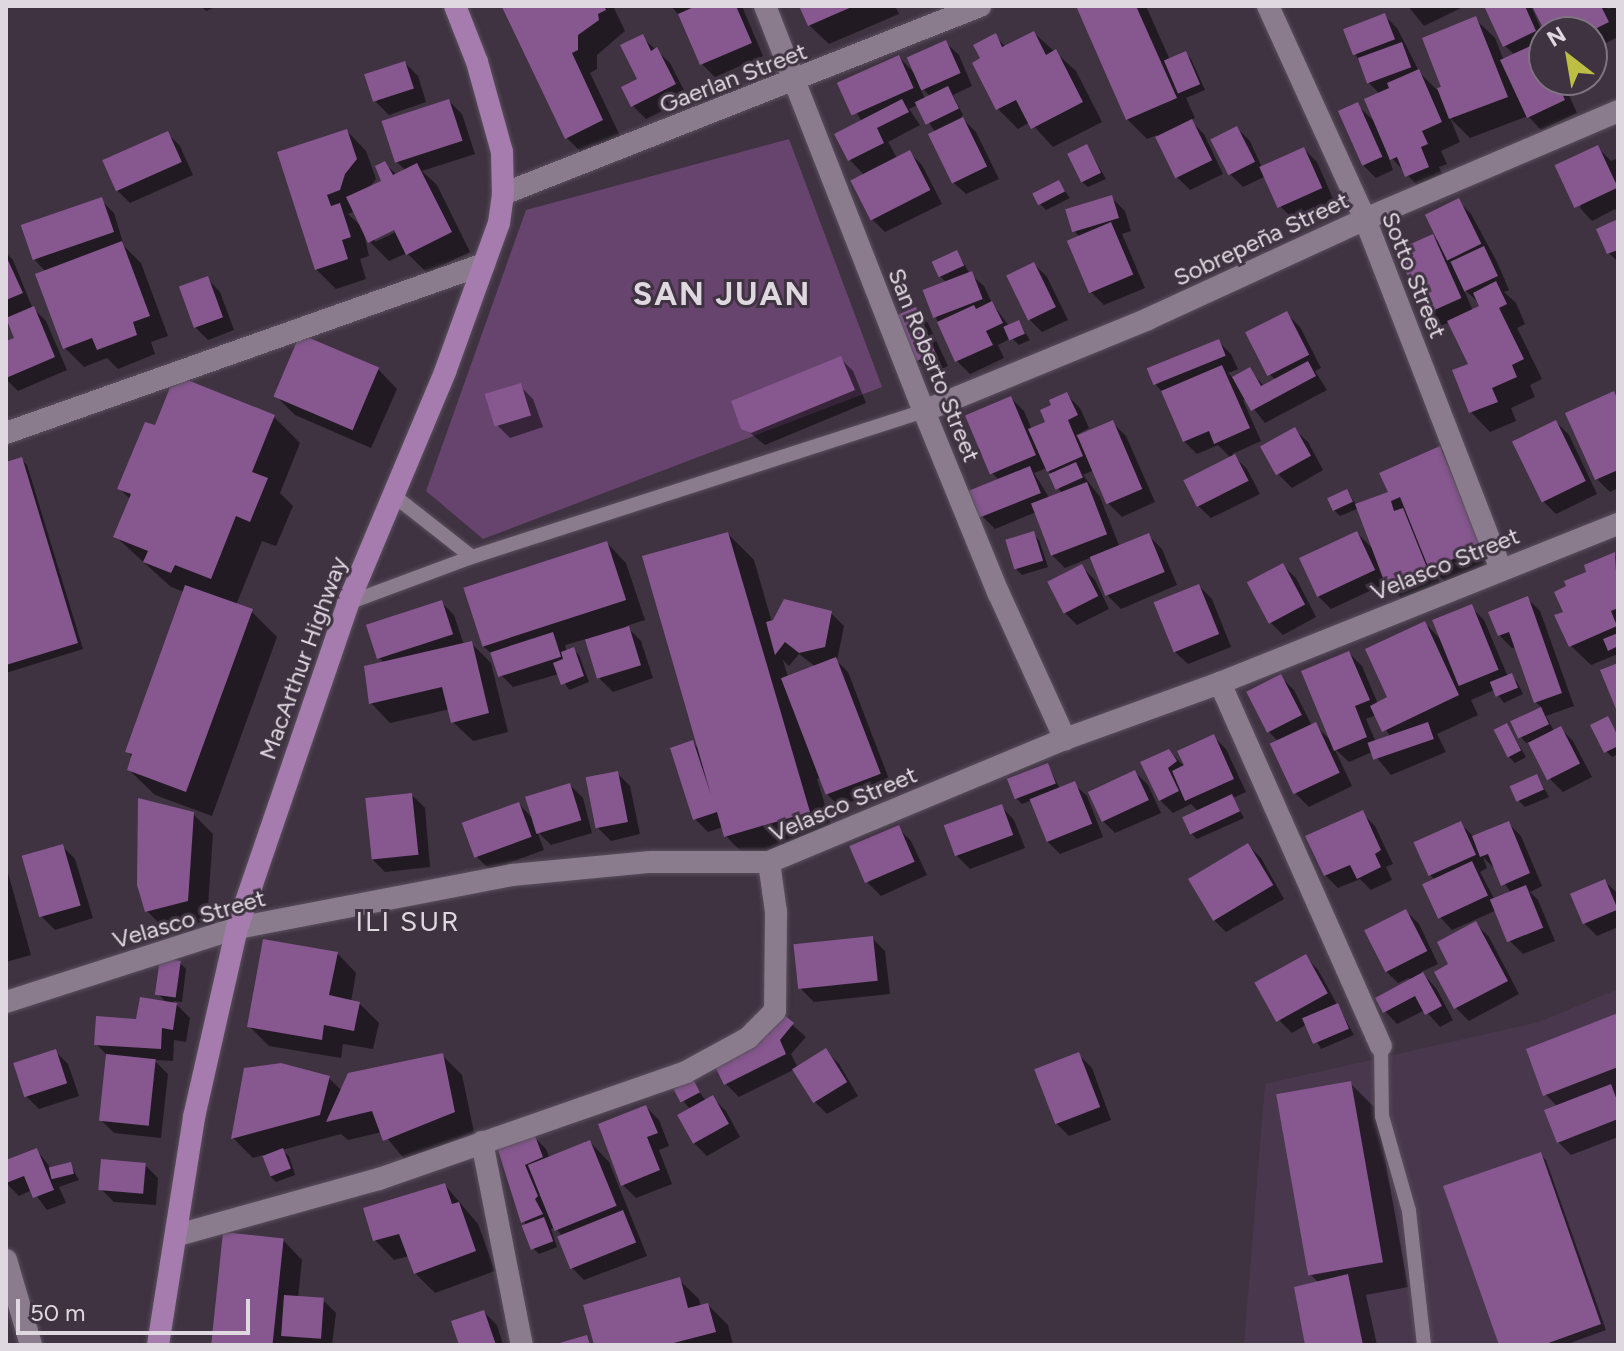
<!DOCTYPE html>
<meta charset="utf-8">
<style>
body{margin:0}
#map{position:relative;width:1624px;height:1351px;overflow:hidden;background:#3f3241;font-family:Figtree,sans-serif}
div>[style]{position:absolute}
.built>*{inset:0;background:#49384d}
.green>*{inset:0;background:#67446e}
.shadow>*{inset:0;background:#0007}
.building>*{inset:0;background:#875790;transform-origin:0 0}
.roads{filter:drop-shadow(0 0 2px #594f5c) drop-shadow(0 0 2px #594f5c)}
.service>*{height:14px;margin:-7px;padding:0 7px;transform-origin:7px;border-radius:7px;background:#8a7c8d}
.minor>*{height:22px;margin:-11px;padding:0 11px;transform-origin:11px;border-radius:11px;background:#8a7c8d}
.trunk>*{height:22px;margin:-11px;padding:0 11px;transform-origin:11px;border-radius:11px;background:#a57cad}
span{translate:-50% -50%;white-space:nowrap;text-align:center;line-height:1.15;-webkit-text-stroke:6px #3f3241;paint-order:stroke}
.street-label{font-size:24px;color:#e0d8e1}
.quarter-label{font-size:28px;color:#e0d8e1;letter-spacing:2px}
.district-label{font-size:32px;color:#e0d8e1;font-weight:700;letter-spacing:2px}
.frame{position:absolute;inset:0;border:8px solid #e0d8e1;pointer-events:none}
.north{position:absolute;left:1528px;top:16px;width:80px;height:80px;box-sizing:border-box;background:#3f3241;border:2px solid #7f7481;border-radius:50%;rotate:329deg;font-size:22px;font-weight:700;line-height:32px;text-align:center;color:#e0d8e1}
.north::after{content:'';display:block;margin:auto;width:28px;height:36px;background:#bcbf43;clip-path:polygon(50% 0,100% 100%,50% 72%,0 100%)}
.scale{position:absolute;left:16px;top:1299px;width:234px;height:36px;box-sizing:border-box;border:4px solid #e0d8e1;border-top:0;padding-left:10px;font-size:24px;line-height:28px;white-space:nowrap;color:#e0d8e1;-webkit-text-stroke:6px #3f3241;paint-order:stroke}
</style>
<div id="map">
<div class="built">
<div style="clip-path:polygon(1618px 989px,1618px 1345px,1244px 1345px,1265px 1084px,1539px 1022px)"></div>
</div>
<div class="green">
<div style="clip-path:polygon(789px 139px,882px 387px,483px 539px,426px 491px,526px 210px)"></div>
</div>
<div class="shadow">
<div style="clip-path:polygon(201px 6px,218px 6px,206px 11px)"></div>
<div style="clip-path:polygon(509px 6px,613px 6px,625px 31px,597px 55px,597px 69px,590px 73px,622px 140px,586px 157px,566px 137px,504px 8px)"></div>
<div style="clip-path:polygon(671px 6px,742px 6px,763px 56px,715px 77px,702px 64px,682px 19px)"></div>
<div style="clip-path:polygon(801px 6px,895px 6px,899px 14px,829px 44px,809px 25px)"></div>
<div style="clip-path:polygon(1078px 6px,1146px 6px,1170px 60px,1186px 53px,1191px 59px,1205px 90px,1186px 98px,1195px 118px,1190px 120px,1204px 134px,1223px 174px,1190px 190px,1177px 177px,1157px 135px,1147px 139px,1127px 119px)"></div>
<div style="clip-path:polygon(1408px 6px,1465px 6px,1424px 26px)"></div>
<div style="clip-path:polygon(1486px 6px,1531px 6px,1544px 36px,1544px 80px,1562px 80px,1577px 113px,1541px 130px,1528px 116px,1470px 138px,1450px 118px,1460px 142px,1441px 151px,1447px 164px,1439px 167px,1448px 187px,1427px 196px,1387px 153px,1393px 170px,1376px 178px,1363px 165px,1357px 105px,1376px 123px,1380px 94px,1369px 83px,1356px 55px,1384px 15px,1397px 28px,1420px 73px,1437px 90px,1444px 88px,1475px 19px,1495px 38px,1504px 61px,1515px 55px,1505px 46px)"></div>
<div style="clip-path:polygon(1534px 6px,1606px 6px,1608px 9px,1618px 6px,1618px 37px,1592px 50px,1592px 32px,1547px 32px)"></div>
<div style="clip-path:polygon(1034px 33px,1076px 71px,1102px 122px,1053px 147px,1030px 122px,1018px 129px,998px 109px,974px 64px,983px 59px,995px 36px,1006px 47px)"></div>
<div style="clip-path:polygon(642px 37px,670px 63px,688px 98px,646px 119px,633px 106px,640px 80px)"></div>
<div style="clip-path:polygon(evenodd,946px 43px,959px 55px,972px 86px,953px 95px,963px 115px,961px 117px,976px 132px,999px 179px,966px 194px,953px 182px,935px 132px,918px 105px,909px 109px,920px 125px,888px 142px,897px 158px,909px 152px,922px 165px,942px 204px,885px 232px,872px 219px,852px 180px,864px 175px,850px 160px,862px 122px,841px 85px,899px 57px,917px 76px,946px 43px,919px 85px,931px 97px,925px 99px,919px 85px)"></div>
<div style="clip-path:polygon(405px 63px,418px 76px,426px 102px,389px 115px,376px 102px)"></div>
<div style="clip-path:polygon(evenodd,449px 101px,462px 114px,475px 154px,422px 171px,437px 185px,470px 252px,427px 273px,407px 253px,389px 261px,370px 242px,363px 229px,369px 256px,360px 259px,366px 279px,336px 289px,316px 269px,279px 153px,347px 131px,366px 151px,376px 179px,368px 189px,384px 182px,385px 164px,397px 175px,406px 171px,397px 162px,449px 101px,355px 211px,362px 227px,348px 214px,355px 211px,449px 101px,402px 224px,404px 228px,375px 242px,375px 237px,402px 224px)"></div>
<div style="clip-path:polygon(1237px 128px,1250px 141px,1262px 168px,1304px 149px,1317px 162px,1334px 201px,1293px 219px,1280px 206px,1266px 176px,1243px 187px,1230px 174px)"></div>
<div style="clip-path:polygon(167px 133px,180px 146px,193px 175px,130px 203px,117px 190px)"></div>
<div style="clip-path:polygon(1087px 147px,1106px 179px,1088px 187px,1082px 182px)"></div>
<div style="clip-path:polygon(1598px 148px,1611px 161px,1618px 158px,1618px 214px,1615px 209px,1592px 221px,1580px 208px)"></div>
<div style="clip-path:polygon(1059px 183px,1070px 198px,1046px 210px,1040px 204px)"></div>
<div style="clip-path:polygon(1112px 198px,1125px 211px,1131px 231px,1122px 234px,1145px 288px,1104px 305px,1091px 292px,1080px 237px,1075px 232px)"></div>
<div style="clip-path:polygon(101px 200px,114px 213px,124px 246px,141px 263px,168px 336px,151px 342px,155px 354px,118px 369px,107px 358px,84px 367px,65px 348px,46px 272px,35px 260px)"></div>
<div style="clip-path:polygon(evenodd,1458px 201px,1471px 214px,1497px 262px,1509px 290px,1504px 292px,1516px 303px,1525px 324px,1517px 328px,1542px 379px,1530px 385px,1535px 397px,1511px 408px,1516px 421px,1490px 432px,1471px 412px,1471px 365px,1450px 322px,1439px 327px,1426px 314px,1433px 236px,1444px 247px,1458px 201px,1463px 288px,1479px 303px,1482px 307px,1473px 311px,1463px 288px)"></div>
<div style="clip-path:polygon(1618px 221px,1618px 262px,1609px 253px,1599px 230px)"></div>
<div style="clip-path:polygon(957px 252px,970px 274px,984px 286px,992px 303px,1009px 326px,1018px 322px,1030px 340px,1019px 345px,1012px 338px,998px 345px,1004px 358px,970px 374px,957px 361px,936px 318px,947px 283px,939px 275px)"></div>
<div style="clip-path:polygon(6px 253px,13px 260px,32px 307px,46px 321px,67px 370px,18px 391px,6px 379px,6px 343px,16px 339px,6px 319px)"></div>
<div style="clip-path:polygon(1034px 264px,1047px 277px,1068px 320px,1042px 332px,1029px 319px)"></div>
<div style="clip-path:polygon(208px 279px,220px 292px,234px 330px,208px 340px,195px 327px)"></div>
<div style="clip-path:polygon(915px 310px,928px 323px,948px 366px,931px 374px,918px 361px)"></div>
<div style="clip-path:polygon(1287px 314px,1300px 327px,1321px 368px,1315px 371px,1327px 390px,1265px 423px,1246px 399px,1243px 400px,1261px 441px,1232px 454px,1247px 469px,1260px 494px,1211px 518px,1198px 506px,1231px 458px,1218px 445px,1197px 454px,1184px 441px,1164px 394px,1156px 385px,1218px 341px,1231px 354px,1238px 369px,1228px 373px,1233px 378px,1249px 370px,1264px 386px,1276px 380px,1270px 375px)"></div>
<div style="clip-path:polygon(840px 358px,853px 371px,866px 403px,765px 445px,743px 427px)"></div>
<div style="clip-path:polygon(378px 369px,397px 389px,371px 448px,295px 415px,275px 395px)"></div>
<div style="clip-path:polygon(176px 378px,274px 417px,300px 443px,280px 493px,293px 506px,276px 546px,262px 541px,236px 605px,251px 611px,277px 637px,212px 816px,155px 795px,129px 770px,133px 758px,127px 751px,184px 592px,171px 587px,116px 537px,131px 500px,120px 489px,156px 428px)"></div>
<div style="clip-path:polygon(520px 386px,533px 399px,543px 427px,510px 438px,497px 425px)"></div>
<div style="clip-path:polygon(1613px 394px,1618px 398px,1618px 488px,1610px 492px,1597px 479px)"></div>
<div style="clip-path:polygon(evenodd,1067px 395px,1080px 408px,1089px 428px,1076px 435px,1077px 438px,1113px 423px,1126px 436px,1155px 502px,1122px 517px,1109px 504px,1094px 470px,1083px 475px,1100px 497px,1120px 548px,1149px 536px,1162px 549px,1177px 585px,1121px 609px,1108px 596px,1092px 557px,1065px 568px,1052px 555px,1036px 512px,995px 529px,982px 516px,999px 480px,991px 472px,1011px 398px,1024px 411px,1032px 430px,1048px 423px,1067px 395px,1047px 468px,1062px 494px,1050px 499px,1034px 473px,1047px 468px)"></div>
<div style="clip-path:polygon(1556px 422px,1569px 435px,1597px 494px,1556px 514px,1543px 501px)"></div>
<div style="clip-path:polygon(1295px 430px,1308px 442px,1323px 470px,1292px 488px,1279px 475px)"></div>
<div style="clip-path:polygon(1440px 448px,1459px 468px,1500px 567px,1451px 587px,1435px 572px,1440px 583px,1401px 598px,1387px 583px,1331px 609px,1318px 596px,1301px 558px,1357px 533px,1376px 552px,1359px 508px,1340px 516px,1334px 510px,1347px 491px,1357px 506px,1387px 495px,1393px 501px,1382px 474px)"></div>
<div style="clip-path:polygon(21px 459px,27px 465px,83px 649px,6px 673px,6px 464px)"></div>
<div style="clip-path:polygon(evenodd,728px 534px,754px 560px,773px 626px,831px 613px,844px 626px,837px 661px,848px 672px,892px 787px,839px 806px,826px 793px,821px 778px,817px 779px,835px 837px,751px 862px,726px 836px,723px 827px,708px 832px,695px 819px,693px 743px,701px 751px,728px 534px,799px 654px,816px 667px,788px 677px,783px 660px,789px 666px,799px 654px)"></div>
<div style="clip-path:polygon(1033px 534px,1039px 540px,1048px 567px,1022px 575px,1016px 569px)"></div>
<div style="clip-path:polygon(607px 543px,626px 563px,645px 620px,626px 626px,641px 641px,653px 678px,613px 692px,600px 679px,586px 639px,565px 645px,567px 652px,573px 649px,579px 655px,589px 682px,569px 690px,559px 674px,513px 687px,500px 674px,495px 657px,483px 646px)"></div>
<div style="clip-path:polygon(1614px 555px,1618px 558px,1618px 654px,1591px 665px,1571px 646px,1566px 613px,1588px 573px)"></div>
<div style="clip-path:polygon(1283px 566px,1296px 578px,1316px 617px,1283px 635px,1270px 622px)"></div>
<div style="clip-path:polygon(1082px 567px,1095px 580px,1109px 609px,1077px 625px,1064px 612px)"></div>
<div style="clip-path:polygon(1199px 586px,1212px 599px,1231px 647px,1188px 664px,1175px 652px)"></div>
<div style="clip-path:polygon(1527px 598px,1540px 611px,1574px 706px,1546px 716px,1554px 731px,1560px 728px,1573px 741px,1592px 777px,1563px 792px,1550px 779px,1530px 742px,1526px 743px,1521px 737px,1514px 723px,1543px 709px,1536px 702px,1516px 647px,1512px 648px,1499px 635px)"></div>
<div style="clip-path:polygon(441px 602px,454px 615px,464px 645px,471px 643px,491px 663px,508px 732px,473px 741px,453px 722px,450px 709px,390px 723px,371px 703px,385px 663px,379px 658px)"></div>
<div style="clip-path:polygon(evenodd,1471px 607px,1484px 620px,1508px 677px,1511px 676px,1517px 682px,1523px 694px,1504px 703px,1494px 690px,1471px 700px,1478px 715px,1437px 734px,1446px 752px,1391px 775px,1372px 752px,1349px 762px,1334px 748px,1352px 786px,1309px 807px,1296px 794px,1279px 742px,1269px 732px,1249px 693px,1281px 677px,1294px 690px,1312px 726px,1315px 725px,1332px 742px,1349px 653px,1362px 666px,1378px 704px,1390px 698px,1425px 623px,1443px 642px,1471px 607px,1376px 715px,1392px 739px,1377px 745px,1366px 719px,1376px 715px)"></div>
<div style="clip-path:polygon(1607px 718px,1618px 734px,1618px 754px,1612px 757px,1606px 751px)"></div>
<div style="clip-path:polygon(1507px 726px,1526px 757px,1515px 763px,1509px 757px)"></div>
<div style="clip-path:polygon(1213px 736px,1226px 749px,1246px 792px,1233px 798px,1244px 818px,1197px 839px,1191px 833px,1199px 812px,1191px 804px,1173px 813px,1160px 800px,1143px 763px,1169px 751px,1187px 769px)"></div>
<div style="clip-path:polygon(1048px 765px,1060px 789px,1074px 784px,1087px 796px,1103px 837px,1060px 854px,1047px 841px,1032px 800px,1022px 804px,1016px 798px)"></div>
<div style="clip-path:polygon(1135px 772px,1148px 785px,1161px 813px,1115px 833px,1102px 820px)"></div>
<div style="clip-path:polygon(617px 773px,630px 786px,640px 834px,611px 841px,598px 828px)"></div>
<div style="clip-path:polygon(1537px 776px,1549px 797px,1525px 807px,1519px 801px)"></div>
<div style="clip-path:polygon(570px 785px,583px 798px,592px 833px,551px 845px,537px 831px,544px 850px,490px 870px,477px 857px,519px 804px,534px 820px)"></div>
<div style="clip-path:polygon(412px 795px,425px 808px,430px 867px,385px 872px,372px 859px)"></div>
<div style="clip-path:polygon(1002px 807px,1014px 820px,1025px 848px,970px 869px,957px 856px)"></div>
<div style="clip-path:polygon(1362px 813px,1375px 826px,1393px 864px,1386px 867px,1392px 880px,1371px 890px,1360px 879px,1338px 888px,1325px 875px)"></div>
<div style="clip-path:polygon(193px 814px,213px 834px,207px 920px,167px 931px,147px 911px)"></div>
<div style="clip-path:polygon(evenodd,1460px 823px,1473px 836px,1508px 823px,1521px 836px,1542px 886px,1530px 892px,1538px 900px,1555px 941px,1523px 954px,1510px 941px,1497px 910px,1452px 930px,1440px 917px,1435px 880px,1430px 875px,1460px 823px,1483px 857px,1495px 869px,1511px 893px,1495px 900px,1480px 872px,1487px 868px,1483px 857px)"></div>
<div style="clip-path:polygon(898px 828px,911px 841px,927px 875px,881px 896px,868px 883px)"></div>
<div style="clip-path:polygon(1248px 845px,1261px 858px,1284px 899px,1226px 932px,1213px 919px)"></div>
<div style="clip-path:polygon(62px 846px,75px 859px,93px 918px,55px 930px,42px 917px)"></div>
<div style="clip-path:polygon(6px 866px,31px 955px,6px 962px)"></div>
<div style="clip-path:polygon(1605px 881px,1618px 894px,1618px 927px,1597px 936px,1584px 923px)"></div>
<div style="clip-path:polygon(1406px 911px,1419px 924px,1438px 964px,1421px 972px,1436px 988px,1453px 1020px,1440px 1027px,1425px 1010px,1397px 1024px,1385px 1011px,1411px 981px,1409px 978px,1398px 983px,1385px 970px,1366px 930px)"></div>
<div style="clip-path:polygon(1476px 924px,1489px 937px,1519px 994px,1469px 1021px,1456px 1008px,1451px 965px)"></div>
<div style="clip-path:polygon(872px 938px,885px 951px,890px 994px,814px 1002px,801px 989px)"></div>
<div style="clip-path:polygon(337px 953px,356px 973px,351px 1002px,359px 1003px,379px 1023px,373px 1049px,343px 1044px,341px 1058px,269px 1046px,249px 1026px)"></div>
<div style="clip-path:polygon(1306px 957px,1318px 970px,1354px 1035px,1321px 1049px,1307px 1024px,1292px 1033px,1279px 1020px)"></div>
<div style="clip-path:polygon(180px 963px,186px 969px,182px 1002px,173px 1001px,190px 1018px,186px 1042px,174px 1040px,173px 1061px,154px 1060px,168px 1074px,161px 1138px,114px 1133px,101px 1120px,107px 1055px,96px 1044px,167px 1003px,158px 994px)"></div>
<div style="clip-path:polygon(1618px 1016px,1618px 1137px,1571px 1155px,1558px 1142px,1558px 1107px,1545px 1094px)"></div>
<div style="clip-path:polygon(783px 1017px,806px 1037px,791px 1054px,798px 1068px,826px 1051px,839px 1064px,858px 1096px,827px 1114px,814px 1101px,795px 1069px,739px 1097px,726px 1084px)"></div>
<div style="clip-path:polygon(55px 1051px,68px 1064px,79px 1096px,39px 1109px,26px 1096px)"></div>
<div style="clip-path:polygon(442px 1055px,462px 1075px,474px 1132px,405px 1160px,382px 1132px,348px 1140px,341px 1134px,282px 1150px,289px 1156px,295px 1175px,276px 1182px,270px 1176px,263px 1155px,253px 1158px,233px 1138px,329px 1078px,342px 1091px)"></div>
<div style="clip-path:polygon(1079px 1055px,1092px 1068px,1111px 1120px,1069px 1136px,1056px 1123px)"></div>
<div style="clip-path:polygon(692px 1082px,706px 1101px,713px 1098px,726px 1111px,740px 1137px,707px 1156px,694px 1143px,691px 1110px,684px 1102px)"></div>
<div style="clip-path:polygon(1350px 1083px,1376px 1109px,1408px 1287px,1366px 1295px,1377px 1345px,1307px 1345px,1319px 1283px,1310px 1274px)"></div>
<div style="clip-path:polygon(646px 1107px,659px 1120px,669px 1146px,659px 1150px,672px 1184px,636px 1198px,623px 1185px)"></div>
<div style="clip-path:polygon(533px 1136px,546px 1149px,550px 1159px,590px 1142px,609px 1162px,647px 1256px,584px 1280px,571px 1267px,562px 1236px,555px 1227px,551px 1229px,557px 1247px,539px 1254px,533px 1248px,500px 1148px)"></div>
<div style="clip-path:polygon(37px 1150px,52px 1170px,70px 1164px,79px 1180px,59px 1187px,66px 1203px,47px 1210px,32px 1190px,19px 1196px,6px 1183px,6px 1162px)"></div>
<div style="clip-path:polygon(1540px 1154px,1546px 1160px,1606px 1330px,1565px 1345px,1501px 1345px)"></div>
<div style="clip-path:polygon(145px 1165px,158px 1178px,156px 1205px,114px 1202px,101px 1189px)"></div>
<div style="clip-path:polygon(445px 1185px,478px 1224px,495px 1271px,435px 1293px,415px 1273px,409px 1256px,394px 1260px,375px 1240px)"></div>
<div style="clip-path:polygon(283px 1240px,302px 1260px,298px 1298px,323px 1300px,336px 1313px,332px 1345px,212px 1345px)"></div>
<div style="clip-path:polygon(679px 1280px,699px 1299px,701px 1307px,708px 1305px,728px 1325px,733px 1345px,596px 1345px)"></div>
<div style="clip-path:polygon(484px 1312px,497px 1325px,503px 1345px,461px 1345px)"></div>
</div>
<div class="building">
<div style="clip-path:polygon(604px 6px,606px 10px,598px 14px,599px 20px,578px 35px,578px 50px,572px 53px,603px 120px,565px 139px,502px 7px)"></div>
<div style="clip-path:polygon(696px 6px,736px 6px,752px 43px,700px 65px,678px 14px)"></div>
<div style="clip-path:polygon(799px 6px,854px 6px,808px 26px)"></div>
<div style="clip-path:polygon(1076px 6px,1136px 6px,1177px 98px,1126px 120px)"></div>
<div style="clip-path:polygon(1484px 6px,1525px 6px,1536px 31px,1503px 47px)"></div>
<div style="clip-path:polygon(1532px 6px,1601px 6px,1609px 22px,1589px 32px,1545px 32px)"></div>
<div style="left:1385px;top:13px;width:28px;height:45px;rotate:69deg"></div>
<div style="clip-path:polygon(1476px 16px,1508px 97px,1449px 119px,1437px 88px,1441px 87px,1422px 38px)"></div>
<div style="clip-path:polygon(1034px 31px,1046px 55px,1056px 49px,1083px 102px,1031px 129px,1016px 100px,996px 110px,972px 63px,980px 58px,973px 45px,996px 33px,1002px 47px)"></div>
<div style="clip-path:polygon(643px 34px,651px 51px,657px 47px,676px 84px,631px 107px,621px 87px,637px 79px,620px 45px)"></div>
<div style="left:946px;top:40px;width:36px;height:43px;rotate:66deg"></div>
<div style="left:1402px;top:42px;width:27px;height:47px;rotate:70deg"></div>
<div style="clip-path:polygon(1539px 42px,1544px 53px,1544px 80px,1556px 80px,1565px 100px,1527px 118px,1500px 60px)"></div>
<div style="left:1186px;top:51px;width:36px;height:24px;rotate:67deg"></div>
<div style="left:899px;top:55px;width:36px;height:68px;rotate:66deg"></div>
<div style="left:405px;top:61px;width:29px;height:43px;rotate:72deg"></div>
<div style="clip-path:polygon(1419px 69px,1442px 122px,1422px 131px,1428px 144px,1421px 147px,1429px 167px,1405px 177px,1397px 157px,1390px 160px,1364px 99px,1389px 88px,1387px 83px)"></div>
<div style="left:948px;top:86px;width:25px;height:37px;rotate:64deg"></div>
<div style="left:449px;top:99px;width:44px;height:71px;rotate:72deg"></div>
<div style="clip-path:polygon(902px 99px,909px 112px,877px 128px,884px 143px,848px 161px,834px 134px)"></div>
<div style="left:1358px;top:102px;width:60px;height:22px;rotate:66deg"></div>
<div style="left:963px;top:117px;width:55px;height:39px;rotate:64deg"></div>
<div style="left:1192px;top:119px;width:46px;height:41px;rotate:64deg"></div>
<div style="left:1237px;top:126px;width:40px;height:30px;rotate:63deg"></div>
<div style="clip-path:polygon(347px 129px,357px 159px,345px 174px,340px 190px,327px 195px,331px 206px,340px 203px,351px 237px,342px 240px,348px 259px,315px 270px,277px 152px)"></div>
<div style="left:168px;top:131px;width:34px;height:72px;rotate:66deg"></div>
<div style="left:1087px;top:144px;width:32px;height:22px;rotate:64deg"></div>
<div style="left:1598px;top:145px;width:47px;height:48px;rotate:65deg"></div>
<div style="left:1304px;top:147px;width:45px;height:49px;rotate:66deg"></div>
<div style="left:910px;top:150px;width:45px;height:67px;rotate:63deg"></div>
<div style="clip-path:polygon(385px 161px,393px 175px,417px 163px,452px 232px,406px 255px,394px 230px,368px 243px,346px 197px,381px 181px,375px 166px)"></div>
<div style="left:1059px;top:180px;width:13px;height:30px;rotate:63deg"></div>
<div style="left:1112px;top:195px;width:24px;height:49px;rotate:73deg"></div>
<div style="left:102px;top:197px;width:37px;height:86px;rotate:71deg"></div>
<div style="left:1459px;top:198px;width:51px;height:38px;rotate:64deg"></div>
<div style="clip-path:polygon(1618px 219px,1618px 250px,1607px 254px,1596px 229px)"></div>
<div style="left:1111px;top:222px;width:57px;height:48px;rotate:67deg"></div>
<div style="left:1433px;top:234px;width:70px;height:40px;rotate:66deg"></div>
<div style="clip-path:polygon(122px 241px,150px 316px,133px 322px,137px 335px,97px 350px,92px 338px,63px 349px,35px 274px)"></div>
<div style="left:1484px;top:246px;width:33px;height:37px;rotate:65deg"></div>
<div style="left:957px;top:250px;width:17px;height:28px;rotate:65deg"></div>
<div style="clip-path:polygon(6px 256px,23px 293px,6px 300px)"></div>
<div style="left:1034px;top:262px;width:50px;height:31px;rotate:64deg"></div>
<div style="left:972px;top:271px;width:30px;height:53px;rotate:69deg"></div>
<div style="left:208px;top:276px;width:44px;height:31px;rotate:70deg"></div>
<div style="clip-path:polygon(1496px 281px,1507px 304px,1499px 308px,1524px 359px,1512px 365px,1517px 377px,1492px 388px,1498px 402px,1469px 413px,1452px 370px,1468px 364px,1447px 321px,1479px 306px,1473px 293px)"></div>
<div style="clip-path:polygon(992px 301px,1003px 323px,986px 331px,993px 345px,955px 362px,937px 322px,974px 305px,976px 309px)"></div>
<div style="clip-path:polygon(34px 306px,55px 357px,6px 378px,6px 341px,14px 338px,6px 318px)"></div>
<div style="left:916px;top:307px;width:50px;height:23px;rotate:67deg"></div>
<div style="left:1287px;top:311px;width:49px;height:47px;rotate:63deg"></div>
<div style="left:1019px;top:320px;width:15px;height:17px;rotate:67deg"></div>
<div style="left:300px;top:334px;width:86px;height:68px;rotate:23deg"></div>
<div style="left:1219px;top:339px;width:18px;height:78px;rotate:68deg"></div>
<div style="clip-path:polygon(841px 356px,855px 390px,751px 433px,741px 429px,731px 401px)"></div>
<div style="clip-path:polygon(1308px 361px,1316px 376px,1251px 411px,1232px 377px,1250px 367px,1261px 386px)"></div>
<div style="clip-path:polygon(1222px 365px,1250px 428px,1214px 444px,1209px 431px,1183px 442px,1161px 391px)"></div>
<div style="clip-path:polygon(175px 375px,275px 415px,252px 472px,268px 478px,250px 522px,236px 516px,211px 579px,175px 565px,171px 573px,143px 562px,148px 551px,113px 537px,131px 494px,117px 489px,145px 422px,155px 425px)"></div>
<div style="left:521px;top:383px;width:34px;height:38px;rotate:73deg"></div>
<div style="clip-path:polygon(1614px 391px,1618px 401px,1618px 470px,1595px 480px,1565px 413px)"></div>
<div style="clip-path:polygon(1067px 392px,1078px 415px,1068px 420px,1083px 456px,1047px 472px,1028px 429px,1045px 422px,1040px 410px,1051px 405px,1049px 400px)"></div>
<div style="left:1011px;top:396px;width:64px;height:50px;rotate:67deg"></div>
<div style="left:1113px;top:420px;width:75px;height:39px;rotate:67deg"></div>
<div style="left:1556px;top:420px;width:68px;height:49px;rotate:64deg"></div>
<div style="left:1295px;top:427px;width:33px;height:40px;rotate:61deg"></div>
<div style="clip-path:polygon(1440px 446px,1482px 547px,1429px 569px,1400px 497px,1391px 501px,1394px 511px,1403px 508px,1428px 570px,1386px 586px,1355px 504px,1388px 492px,1379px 473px)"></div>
<div style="left:1235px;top:454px;width:30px;height:58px;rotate:63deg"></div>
<div style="clip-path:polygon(22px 457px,78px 643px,6px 665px,6px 462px)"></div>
<div style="left:1076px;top:462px;width:17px;height:30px;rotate:66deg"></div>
<div style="left:1030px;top:466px;width:29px;height:66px;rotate:68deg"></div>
<div style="left:1087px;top:482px;width:56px;height:60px;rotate:69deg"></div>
<div style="left:1347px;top:489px;width:14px;height:22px;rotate:65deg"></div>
<div style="left:1034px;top:531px;width:31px;height:30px;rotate:73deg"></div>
<div style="left:1357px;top:531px;width:43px;height:64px;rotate:65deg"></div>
<div style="clip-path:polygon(728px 532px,810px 812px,724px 837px,717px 812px,693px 820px,670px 748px,693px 740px,711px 795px,642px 556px)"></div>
<div style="left:1149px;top:533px;width:42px;height:64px;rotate:68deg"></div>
<div style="left:607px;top:541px;width:62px;height:151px;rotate:72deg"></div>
<div style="clip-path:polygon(1615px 552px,1618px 608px,1611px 611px,1617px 626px,1569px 647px,1554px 615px,1563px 612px,1554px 592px,1566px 586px,1564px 581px,1586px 572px,1584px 565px)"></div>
<div style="left:1283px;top:563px;width:47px;height:41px;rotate:62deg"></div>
<div style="left:1082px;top:564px;width:36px;height:39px;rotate:63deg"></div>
<div style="left:1199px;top:584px;width:54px;height:49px;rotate:68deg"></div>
<div style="clip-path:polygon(185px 585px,253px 609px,186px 792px,127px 770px,132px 754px,125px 752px)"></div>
<div style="clip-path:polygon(1528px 596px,1562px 693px,1534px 703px,1509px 632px,1498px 636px,1488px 612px)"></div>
<div style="clip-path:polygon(784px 599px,832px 611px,825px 647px,799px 653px,785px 642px,775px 655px,766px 622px,773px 620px)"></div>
<div style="left:442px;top:600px;width:36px;height:80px;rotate:72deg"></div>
<div style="left:1472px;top:604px;width:71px;height:43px;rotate:68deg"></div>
<div style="clip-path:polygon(1425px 621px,1459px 695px,1382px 732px,1370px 706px,1387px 697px,1365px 649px)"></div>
<div style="left:629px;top:626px;width:41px;height:46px;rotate:73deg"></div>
<div style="left:553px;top:632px;width:26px;height:66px;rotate:72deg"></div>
<div style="clip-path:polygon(1618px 633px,1618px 646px,1608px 651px,1603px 639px)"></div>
<div style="clip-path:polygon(472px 641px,489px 713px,451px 723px,442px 687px,369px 704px,364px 666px)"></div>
<div style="clip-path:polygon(574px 647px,584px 676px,561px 685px,553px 663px,563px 659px,561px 652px)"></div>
<div style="clip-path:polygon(1349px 651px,1370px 700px,1355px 706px,1367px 737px,1334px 751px,1301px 671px)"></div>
<div style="left:836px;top:657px;width:125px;height:59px;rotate:69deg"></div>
<div style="clip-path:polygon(1618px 663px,1618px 714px,1600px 670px)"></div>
<div style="left:1512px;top:673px;width:16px;height:24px;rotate:68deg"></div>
<div style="left:1281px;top:674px;width:46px;height:39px;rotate:63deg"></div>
<div style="left:1541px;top:707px;width:19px;height:34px;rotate:65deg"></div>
<div style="clip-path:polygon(1608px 716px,1618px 736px,1618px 746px,1604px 753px,1590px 725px)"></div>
<div style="left:1316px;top:722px;width:56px;height:51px;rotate:65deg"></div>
<div style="left:1428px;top:722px;width:18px;height:64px;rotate:71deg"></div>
<div style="left:1507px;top:723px;width:31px;height:15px;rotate:63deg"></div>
<div style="left:1561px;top:726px;width:42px;height:37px;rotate:63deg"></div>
<div style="clip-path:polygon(1214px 734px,1234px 779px,1185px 801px,1172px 771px,1184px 765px,1177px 751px)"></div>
<div style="clip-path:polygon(1169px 749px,1177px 761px,1168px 768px,1179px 791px,1159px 801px,1140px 762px)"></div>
<div style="left:1048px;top:763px;width:22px;height:44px;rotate:69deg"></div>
<div style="left:1135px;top:770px;width:33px;height:52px;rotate:65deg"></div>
<div style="left:618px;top:771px;width:52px;height:33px;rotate:79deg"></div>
<div style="left:1537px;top:774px;width:17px;height:30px;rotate:66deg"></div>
<div style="left:1075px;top:781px;width:46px;height:49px;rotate:68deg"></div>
<div style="left:570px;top:783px;width:39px;height:47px;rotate:73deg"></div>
<div style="left:412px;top:793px;width:62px;height:47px;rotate:84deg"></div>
<div style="left:1232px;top:794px;width:19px;height:55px;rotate:65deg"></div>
<div style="clip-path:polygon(138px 798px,194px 812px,188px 901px,145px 912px,137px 885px)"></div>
<div style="left:519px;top:802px;width:37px;height:61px;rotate:70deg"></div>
<div style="left:1002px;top:804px;width:33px;height:62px;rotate:70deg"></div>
<div style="clip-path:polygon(1363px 810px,1381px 850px,1375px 854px,1381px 867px,1357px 879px,1350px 865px,1324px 876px,1305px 836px)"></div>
<div style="left:1461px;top:821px;width:37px;height:52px;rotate:66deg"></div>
<div style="clip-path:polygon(1509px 821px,1530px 873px,1501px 886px,1488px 854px,1480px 857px,1472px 836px)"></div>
<div style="left:899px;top:825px;width:40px;height:54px;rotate:67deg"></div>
<div style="left:1248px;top:843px;width:49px;height:70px;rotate:59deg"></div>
<div style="left:63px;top:844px;width:64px;height:43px;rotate:74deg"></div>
<div style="left:1472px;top:861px;width:38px;height:55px;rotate:65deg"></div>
<div style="left:1605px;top:879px;width:33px;height:38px;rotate:67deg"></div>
<div style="left:1526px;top:885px;width:46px;height:39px;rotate:68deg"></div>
<div style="left:1406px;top:909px;width:47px;height:47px;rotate:63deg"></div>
<div style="clip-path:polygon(1476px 921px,1508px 981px,1454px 1009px,1434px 972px,1448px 964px,1437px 942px)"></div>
<div style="left:873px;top:936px;width:45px;height:80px;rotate:84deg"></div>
<div style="clip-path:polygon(263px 939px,338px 952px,329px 995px,360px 1002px,354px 1031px,324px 1025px,322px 1040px,247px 1027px)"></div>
<div style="left:1306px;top:954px;width:45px;height:59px;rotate:61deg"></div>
<div style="left:160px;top:958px;width:21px;height:37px;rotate:8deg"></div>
<div style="clip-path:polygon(1423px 972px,1442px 1006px,1425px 1015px,1415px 996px,1383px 1013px,1375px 998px)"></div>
<div style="clip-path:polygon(140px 997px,177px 1003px,173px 1030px,162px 1028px,161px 1049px,94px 1045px,96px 1016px,136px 1019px)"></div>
<div style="left:1338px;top:1003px;width:28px;height:39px;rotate:67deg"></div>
<div style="clip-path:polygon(1618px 1013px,1618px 1067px,1543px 1096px,1526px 1049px)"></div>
<div style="clip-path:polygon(783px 1014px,794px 1023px,780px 1040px,786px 1054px,724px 1085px,713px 1062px,766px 1036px)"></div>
<div style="left:826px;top:1048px;width:40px;height:40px;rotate:58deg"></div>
<div style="left:56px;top:1049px;width:36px;height:45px;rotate:72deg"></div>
<div style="left:1079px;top:1052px;width:59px;height:48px;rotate:69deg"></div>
<div style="clip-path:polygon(443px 1053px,455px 1112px,383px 1141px,372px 1111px,326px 1122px,348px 1073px)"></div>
<div style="left:106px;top:1054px;width:50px;height:67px;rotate:6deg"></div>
<div style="clip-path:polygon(281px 1063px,330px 1076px,320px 1115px,231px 1139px,244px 1068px)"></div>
<div style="left:693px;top:1079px;width:15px;height:22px;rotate:62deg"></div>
<div style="left:1351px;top:1081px;width:184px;height:76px;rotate:80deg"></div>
<div style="clip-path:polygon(1611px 1084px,1618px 1103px,1618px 1119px,1557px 1143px,1544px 1110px)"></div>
<div style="left:713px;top:1095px;width:33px;height:41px;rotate:61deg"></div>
<div style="clip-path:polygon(646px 1105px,658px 1133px,647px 1137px,660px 1170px,621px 1186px,598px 1124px)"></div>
<div style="clip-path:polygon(534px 1133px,543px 1157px,525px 1165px,538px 1196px,535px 1199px,543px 1214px,521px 1223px,497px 1147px)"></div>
<div style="left:590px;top:1140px;width:71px;height:67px;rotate:68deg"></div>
<div style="clip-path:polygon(37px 1148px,54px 1190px,33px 1198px,24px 1176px,6px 1183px,6px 1160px)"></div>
<div style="left:283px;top:1148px;width:22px;height:22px;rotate:69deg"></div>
<div style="clip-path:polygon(1541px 1152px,1601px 1324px,1543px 1345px,1499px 1345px,1443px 1186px)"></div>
<div style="left:101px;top:1159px;width:45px;height:31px;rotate:5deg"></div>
<div style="left:71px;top:1162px;width:12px;height:23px;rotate:76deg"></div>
<div style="clip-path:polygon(445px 1183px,452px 1204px,459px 1202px,476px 1251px,414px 1274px,399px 1234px,373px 1241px,363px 1208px)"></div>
<div style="left:623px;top:1210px;width:35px;height:71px;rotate:68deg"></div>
<div style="left:544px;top:1217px;width:26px;height:24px;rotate:69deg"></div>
<div style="left:223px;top:1232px;width:61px;height:114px;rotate:6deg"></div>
<div style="clip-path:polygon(1348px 1274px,1363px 1345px,1305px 1345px,1294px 1287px)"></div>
<div style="clip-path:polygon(680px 1277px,688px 1308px,708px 1303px,716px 1332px,666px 1345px,594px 1345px,583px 1305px)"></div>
<div style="left:284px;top:1295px;width:40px;height:41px;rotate:4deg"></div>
<div style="clip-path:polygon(484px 1310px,496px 1345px,459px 1345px,451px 1321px)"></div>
<div style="clip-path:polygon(587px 1335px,590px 1345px,556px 1345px,556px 1344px)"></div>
</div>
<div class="roads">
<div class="service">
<div style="left:393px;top:495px;width:100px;rotate:38.1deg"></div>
<div style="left:348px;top:603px;width:132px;rotate:-20.4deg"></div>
<div style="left:472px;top:557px;width:475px;rotate:-17.9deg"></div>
<div style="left:1381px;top:1046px;width:70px;rotate:89.2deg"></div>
<div style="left:1382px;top:1116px;width:99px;rotate:74.1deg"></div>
<div style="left:1409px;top:1211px;width:135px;rotate:83.6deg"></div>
</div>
<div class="minor">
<div style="left:765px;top:6px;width:435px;rotate:68.6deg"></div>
<div style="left:924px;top:411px;width:196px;rotate:67.8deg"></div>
<div style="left:998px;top:592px;width:162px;rotate:65.5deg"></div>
<div style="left:1268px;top:6px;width:234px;rotate:65.5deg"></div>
<div style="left:1365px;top:219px;width:375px;rotate:68.8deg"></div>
<div style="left:503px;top:194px;width:513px;rotate:-21.51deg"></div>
<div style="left:924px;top:411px;width:242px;rotate:-22.3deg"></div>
<div style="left:1148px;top:319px;width:239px;rotate:-24.7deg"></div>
<div style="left:1365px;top:219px;width:275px;rotate:-23.1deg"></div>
<div style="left:6px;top:433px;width:507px;rotate:-19.47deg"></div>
<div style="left:1220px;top:683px;width:397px;rotate:66.1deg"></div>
<div style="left:6px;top:1002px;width:243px;rotate:-17.8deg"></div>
<div style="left:237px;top:928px;width:280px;rotate:-10.9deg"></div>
<div style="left:512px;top:875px;width:139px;rotate:-5.4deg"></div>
<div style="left:650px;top:862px;width:119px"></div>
<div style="left:769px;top:862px;width:321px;rotate:-22.6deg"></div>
<div style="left:1065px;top:739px;width:165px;rotate:-19.9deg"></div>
<div style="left:1220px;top:683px;width:429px;rotate:-21.8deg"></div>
<div style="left:482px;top:1142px;width:207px;rotate:78.9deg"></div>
<div style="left:178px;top:1235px;width:209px;rotate:-15.6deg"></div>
<div style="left:379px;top:1179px;width:325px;rotate:-19.2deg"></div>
<div style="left:686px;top:1072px;width:71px;rotate:-28.7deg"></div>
<div style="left:748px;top:1038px;width:38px;rotate:-45deg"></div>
<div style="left:775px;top:1011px;width:99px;rotate:-89.4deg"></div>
<div style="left:776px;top:912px;width:50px;rotate:-98deg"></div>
<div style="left:6px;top:1260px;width:89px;rotate:73.6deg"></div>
</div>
<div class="trunk">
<div style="left:158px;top:1345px;width:231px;rotate:-81deg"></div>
<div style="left:194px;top:1117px;width:194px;rotate:-77.2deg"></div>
<div style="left:237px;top:928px;width:343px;rotate:-71.1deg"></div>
<div style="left:348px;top:603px;width:251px;rotate:-67.2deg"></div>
<div style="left:445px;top:372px;width:158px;rotate:-70.1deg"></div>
<div style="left:499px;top:223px;width:29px;rotate:-82deg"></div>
<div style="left:503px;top:194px;width:42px;rotate:-91.4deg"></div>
<div style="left:502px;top:152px;width:93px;rotate:-105.5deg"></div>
<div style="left:477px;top:62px;width:60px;rotate:-111.4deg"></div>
</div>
</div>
<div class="street-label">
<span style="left:733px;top:78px;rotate:-21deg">Gaerlan Street</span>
<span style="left:1261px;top:239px;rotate:-25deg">Sobrepeña Street</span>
<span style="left:1414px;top:275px;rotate:68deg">Sotto Street</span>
<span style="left:934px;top:365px;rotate:68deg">San Roberto Street</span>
<span style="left:1445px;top:564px;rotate:-22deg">Velasco Street</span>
<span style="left:303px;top:658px;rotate:-70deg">MacArthur Highway</span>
<span style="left:843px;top:804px;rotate:-23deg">Velasco Street</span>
<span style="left:189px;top:919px;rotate:-16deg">Velasco Street</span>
</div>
<div class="quarter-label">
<span style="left:408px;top:921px">ILI SUR</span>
</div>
<div class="district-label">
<span style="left:722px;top:294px">SAN JUAN</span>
</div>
<div class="frame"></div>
<div class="north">N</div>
<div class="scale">50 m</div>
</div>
